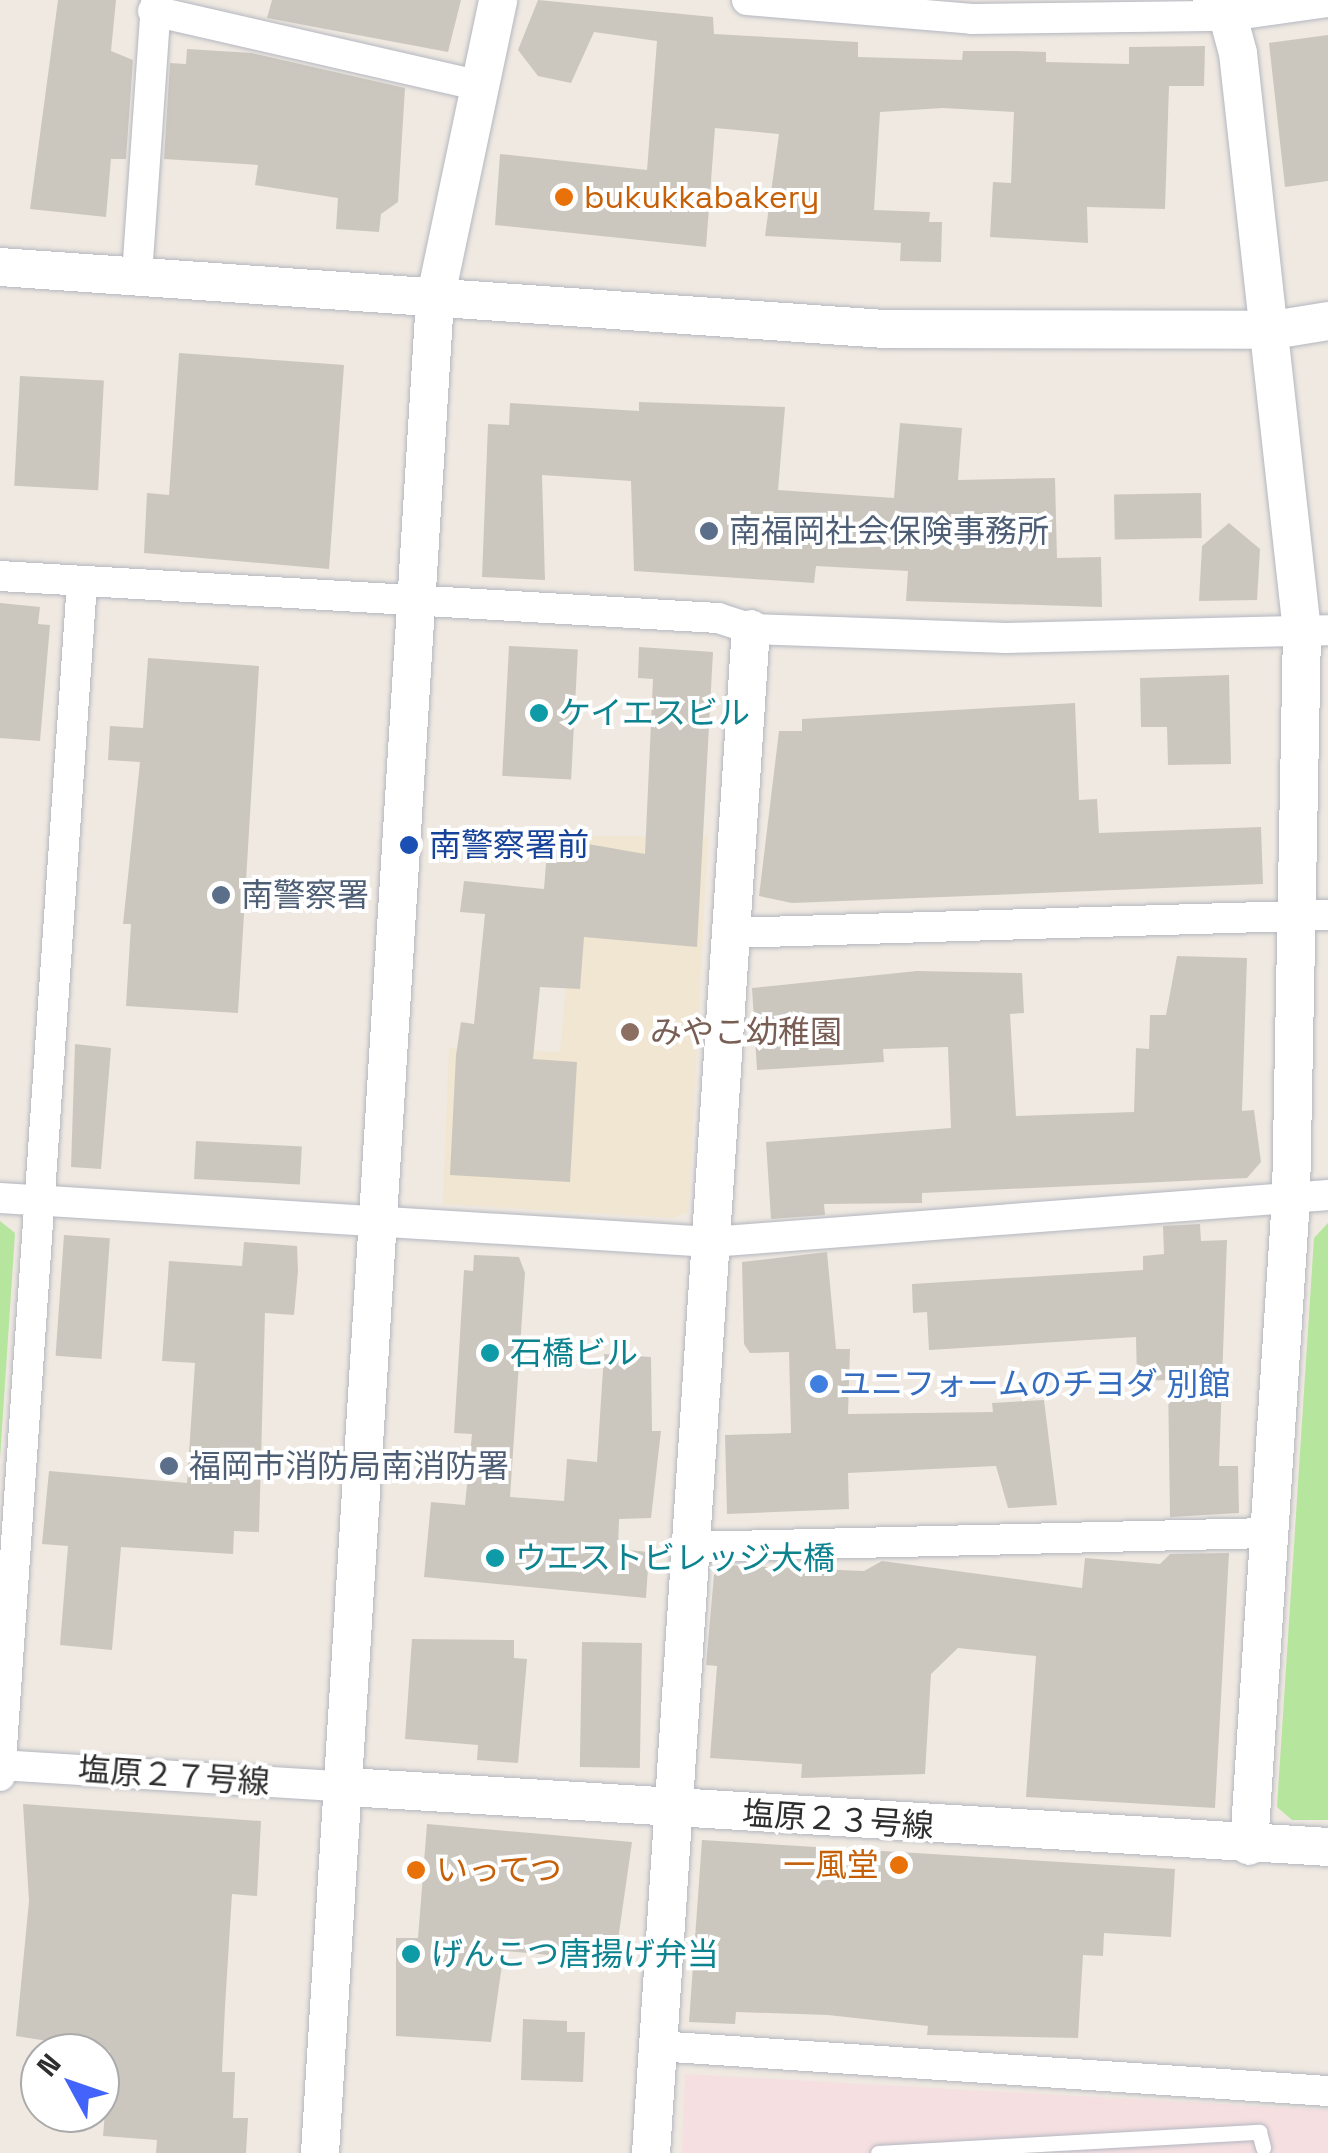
<!DOCTYPE html>
<meta charset="utf-8">
<style>
body{margin:0}
#map{position:relative;width:1328px;height:2153px;overflow:hidden;background:#efe9e1;font-family:"Space Grotesk","Noto Sans JP",sans-serif}
div>[style]{position:absolute}
.education>*{inset:0;background:#f0e6d1}
.medical>*{inset:0;background:#f5dfe0}
.green>*{inset:0;background:#b6e59e}
.building>*{inset:0;background:#cbc7bf;transform-origin:0 0}
.roads{filter:drop-shadow(0 0 2px #b4b7c1) drop-shadow(0 0 2px #b4b7c1)}
.service>*{height:15px;margin:-7.5px;padding:0 7.5px;transform-origin:7.5px;border-radius:7.5px;background:#fff}
.minor>*{height:30px;margin:-15px;padding:0 15px;transform-origin:15px;border-radius:15px;background:#fff}
.tertiary>*{height:38px;margin:-19px;padding:0 19px;transform-origin:19px;border-radius:19px;background:#fff}
.dots>*{width:28px;height:28px;translate:-50% -50%;box-sizing:border-box;border:5px solid #fff;border-radius:50%}
span{translate:-50% -50%;white-space:nowrap;text-align:center;line-height:1.15;-webkit-text-stroke:8px #fff;paint-order:stroke}
.food-label{font-size:32px;color:#c56008}
.left{translate:0 -50%;text-align:left}
.right{translate:-100% -50%;text-align:right}
.service-label{font-size:32px;color:#4e5e75}
.culture-label{font-size:32px;color:#0d838f}
.transit-label{font-size:32px;color:#164399}
.education-label{font-size:32px;color:#785e54}
.shop-label{font-size:32px;color:#366cbe}
.street-label{font-size:32px;color:#2e2e2e}
.north{position:absolute;left:20px;top:2033px;width:100px;height:100px;box-sizing:border-box;background:#fff;border:2px solid #ababab;border-radius:50%;rotate:310deg;font-size:28px;font-weight:700;line-height:40px;text-align:center;color:#2e2e2e}
.north::after{content:'';display:block;margin:auto;width:35px;height:45px;background:#4264fb;clip-path:polygon(50% 0,100% 100%,50% 72%,0 100%)}
</style>
<div id="map">
<div class="education">
<div style="clip-path:polygon(580px 836px,708px 836px,688px 1212px,674px 1218px,443px 1204px,449px 1048px,560px 1052px)"></div>
</div>
<div class="medical">
<div style="clip-path:polygon(685px 2074px,1328px 2110px,1328px 2153px,682px 2153px)"></div>
</div>
<div class="green">
<div style="clip-path:polygon(0 1221px,15px 1233px,0 1458px)"></div>
<div style="clip-path:polygon(1328px 1223px,1328px 1820px,1292px 1820px,1277px 1807px,1314px 1238px)"></div>
</div>
<div class="building">
<div style="clip-path:polygon(58px 0,116px 0,111px 51px,133px 60px,126px 159px,111px 159px,106px 217px,30px 209px)"></div>
<div style="clip-path:polygon(272px 0,461px 0,448px 52px,267px 18px)"></div>
<div style="clip-path:polygon(538px 0,713px 17px,714px 34px,858px 42px,858px 57px,962px 60px,963px 51px,1016px 51px,1046px 52px,1046px 62px,1129px 64px,1129px 47px,1205px 46px,1204px 86px,1169px 86px,1165px 209px,1087px 207px,1088px 243px,990px 237px,993px 182px,1011px 183px,1014px 112px,943px 108px,880px 112px,874px 210px,930px 212px,929px 222px,942px 222px,941px 262px,900px 261px,901px 243px,765px 236px,779px 134px,715px 128px,706px 247px,495px 225px,500px 154px,647px 170px,657px 41px,594px 32px,571px 83px,538px 76px,518px 50px)"></div>
<div style="clip-path:polygon(1328px 35px,1328px 181px,1285px 187px,1269px 43px)"></div>
<div style="clip-path:polygon(187px 49px,252px 53px,405px 88px,398px 202px,381px 214px,379px 232px,336px 229px,338px 198px,255px 185px,258px 165px,164px 159px,170px 63px,186px 64px)"></div>
<div style="clip-path:polygon(179px 353px,344px 365px,329px 569px,144px 553px,147px 493px,169px 495px)"></div>
<div style="left:20px;top:376px;width:84px;height:110px;rotate:3deg"></div>
<div style="clip-path:polygon(639px 402px,785px 407px,778px 490px,894px 498px,900px 423px,962px 428px,958px 480px,1055px 478px,1057px 558px,1101px 557px,1102px 607px,906px 601px,908px 571px,816px 566px,814px 583px,634px 571px,631px 481px,542px 475px,545px 580px,482px 577px,488px 424px,509px 425px,510px 403px,639px 411px)"></div>
<div style="left:1201px;top:493px;width:45px;height:87px;rotate:89deg"></div>
<div style="clip-path:polygon(1229px 523px,1260px 549px,1257px 600px,1199px 601px,1202px 546px)"></div>
<div style="clip-path:polygon(0 603px,40px 607px,38px 624px,50px 625px,40px 741px,0 738px)"></div>
<div style="left:509px;top:646px;width:69px;height:130px;rotate:3deg"></div>
<div style="clip-path:polygon(639px 647px,713px 652px,697px 947px,584px 937px,580px 989px,540px 987px,533px 1059px,577px 1062px,570px 1182px,450px 1175px,456px 1055px,461px 1022px,474px 1024px,485px 914px,460px 912px,464px 881px,544px 889px,548px 837px,645px 854px,653px 679px,638px 678px)"></div>
<div style="clip-path:polygon(148px 658px,259px 666px,238px 1013px,126px 1006px,131px 924px,123px 924px,140px 762px,108px 760px,110px 726px,143px 728px)"></div>
<div style="clip-path:polygon(1229px 675px,1231px 764px,1168px 765px,1167px 727px,1141px 727px,1140px 678px)"></div>
<div style="clip-path:polygon(1075px 703px,1079px 800px,1097px 799px,1099px 833px,1261px 827px,1263px 884px,792px 903px,759px 896px,779px 731px,802px 731px,802px 719px)"></div>
<div style="clip-path:polygon(1177px 956px,1247px 958px,1242px 1111px,1254px 1110px,1261px 1162px,1247px 1178px,922px 1193px,922px 1203px,824px 1204px,825px 1215px,771px 1219px,766px 1142px,951px 1128px,948px 1047px,883px 1049px,884px 1062px,757px 1070px,752px 988px,917px 971px,1022px 973px,1024px 1013px,1010px 1014px,1016px 1116px,1134px 1112px,1136px 1048px,1149px 1049px,1150px 1015px,1166px 1015px)"></div>
<div style="clip-path:polygon(75px 1044px,111px 1048px,101px 1169px,71px 1167px)"></div>
<div style="left:196px;top:1141px;width:106px;height:38px;rotate:3deg"></div>
<div style="clip-path:polygon(1200px 1224px,1201px 1241px,1227px 1240px,1219px 1466px,1238px 1466px,1239px 1513px,1170px 1517px,1168px 1380px,1137px 1381px,1136px 1337px,929px 1350px,927px 1312px,913px 1313px,912px 1284px,1143px 1270px,1143px 1256px,1164px 1254px,1163px 1226px)"></div>
<div style="left:64px;top:1235px;width:46px;height:121px;rotate:4deg"></div>
<div style="clip-path:polygon(244px 1242px,297px 1246px,298px 1271px,294px 1315px,265px 1313px,259px 1532px,234px 1531px,233px 1554px,121px 1547px,112px 1650px,60px 1645px,68px 1546px,42px 1544px,49px 1471px,187px 1483px,195px 1363px,162px 1361px,169px 1261px,242px 1266px)"></div>
<div style="clip-path:polygon(827px 1252px,836px 1349px,850px 1349px,848px 1414px,993px 1412px,992px 1403px,1044px 1400px,1057px 1505px,1008px 1508px,996px 1466px,848px 1473px,849px 1509px,727px 1514px,725px 1435px,791px 1433px,789px 1352px,750px 1353px,744px 1344px,742px 1262px)"></div>
<div style="clip-path:polygon(474px 1255px,519px 1257px,525px 1273px,510px 1497px,564px 1501px,567px 1459px,597px 1462px,604px 1354px,651px 1357px,652px 1431px,661px 1431px,651px 1518px,619px 1519px,618px 1549px,649px 1552px,646px 1598px,424px 1577px,431px 1502px,465px 1505px,472px 1434px,454px 1433px,464px 1270px,473px 1271px)"></div>
<div style="clip-path:polygon(1229px 1553px,1215px 1808px,1026px 1797px,1036px 1656px,958px 1648px,931px 1674px,925px 1774px,801px 1778px,802px 1764px,710px 1758px,717px 1666px,706px 1665px,714px 1575px,722px 1565px,864px 1571px,882px 1561px,1082px 1588px,1085px 1558px,1160px 1564px,1170px 1554px)"></div>
<div style="clip-path:polygon(412px 1639px,514px 1640px,514px 1658px,527px 1659px,518px 1763px,477px 1760px,478px 1745px,405px 1739px)"></div>
<div style="left:582px;top:1642px;width:60px;height:125px;rotate:1deg"></div>
<div style="clip-path:polygon(23px 1804px,261px 1821px,257px 1896px,232px 1894px,225px 2007px,222px 2072px,235px 2072px,233px 2118px,248px 2118px,246px 2153px,156px 2153px,157px 2140px,103px 2136px,110px 2051px,16px 2036px,29px 1901px)"></div>
<div style="clip-path:polygon(427px 1824px,632px 1842px,615px 1961px,504px 1951px,491px 2042px,396px 2036px,396px 1938px,418px 1938px)"></div>
<div style="clip-path:polygon(702px 1840px,1175px 1869px,1171px 1937px,1104px 1933px,1103px 1956px,1083px 1955px,1078px 2038px,927px 2035px,928px 2026px,828px 2015px,736px 2012px,735px 2024px,689px 2022px)"></div>
<div style="clip-path:polygon(523px 2019px,567px 2021px,567px 2032px,585px 2032px,583px 2082px,521px 2080px)"></div>
</div>
<div class="roads">
<div class="service">
<div style="left:878px;top:2153px;width:382px;rotate:-3.2deg"></div>
<div style="left:1259px;top:2132px;width:16px;rotate:75deg"></div>
</div>
<div class="minor">
<div style="left:747px;top:0;width:226px;rotate:4.8deg"></div>
<div style="left:972px;top:19px;width:256px;rotate:-0.7deg"></div>
<div style="left:1228px;top:16px;width:101px;rotate:-8deg"></div>
<div style="left:153px;top:11px;width:331px;rotate:12.9deg"></div>
<div style="left:137px;top:275px;width:276px;rotate:-86deg"></div>
<div style="left:0;top:576px;width:719px;rotate:3.35deg"></div>
<div style="left:718px;top:618px;width:35px;rotate:18deg"></div>
<div style="left:751px;top:629px;width:255px;rotate:2deg"></div>
<div style="left:1006px;top:638px;width:322px;rotate:-1.4deg"></div>
<div style="left:730px;top:933px;width:598px;rotate:-1.72deg"></div>
<div style="left:0;top:1198px;width:712px;rotate:3.54deg"></div>
<div style="left:711px;top:1242px;width:619px;rotate:-4.36deg"></div>
<div style="left:691px;top:1547px;width:576px;rotate:-1.39deg"></div>
<div style="left:1px;top:1765px;width:348px;rotate:3.6deg"></div>
<div style="left:0;top:1776px;width:1198px;rotate:-86.07deg"></div>
<div style="left:657px;top:2046px;width:673px;rotate:3.84deg"></div>
</div>
<div class="tertiary">
<div style="left:1212px;top:0;width:23px;rotate:45deg"></div>
<div style="left:1228px;top:16px;width:38px;rotate:75deg"></div>
<div style="left:1238px;top:53px;width:582px;rotate:83.68deg"></div>
<div style="left:1302px;top:631px;width:567px;rotate:91.11deg"></div>
<div style="left:1291px;top:1198px;width:649px;rotate:93.71deg"></div>
<div style="left:0;top:267px;width:887px;rotate:4.01deg"></div>
<div style="left:885px;top:329px;width:388px;rotate:0.1deg"></div>
<div style="left:1273px;top:330px;width:56px;rotate:-9.3deg"></div>
<div style="left:348px;top:1787px;width:982px;rotate:3.5deg"></div>
<div style="left:320px;top:2153px;width:1857px;rotate:-86.45deg"></div>
<div style="left:435px;top:300px;width:307px;rotate:-78.1deg"></div>
<div style="left:651px;top:2153px;width:1527px;rotate:-86.25deg"></div>
</div>
</div>
<div class="dots">
<div style="left:564px;top:197px;background:#e8710a"></div>
<div style="left:709px;top:531px;background:#5c6f8a"></div>
<div style="left:539px;top:713px;background:#0f9aa8"></div>
<div style="left:409px;top:845px;background:#1a4fb4"></div>
<div style="left:221px;top:895px;background:#5c6f8a"></div>
<div style="left:630px;top:1032px;background:#8d6e63"></div>
<div style="left:490px;top:1353px;background:#0f9aa8"></div>
<div style="left:819px;top:1384px;background:#3f7fe0"></div>
<div style="left:169px;top:1466px;background:#5c6f8a"></div>
<div style="left:495px;top:1558px;background:#0f9aa8"></div>
<div style="left:899px;top:1865px;background:#e8710a"></div>
<div style="left:416px;top:1870px;background:#e8710a"></div>
<div style="left:411px;top:1954px;background:#0f9aa8"></div>
</div>
<div class="food-label">
<span class="left" style="left:584px;top:197px">bukukkabakery</span>
<span class="right" style="left:879px;top:1865px">一風堂</span>
<span class="left" style="left:436px;top:1870px">いってつ</span>
</div>
<div class="service-label">
<span class="left" style="left:729px;top:531px">南福岡社会保険事務所</span>
<span class="left" style="left:241px;top:895px">南警察署</span>
<span class="left" style="left:189px;top:1466px">福岡市消防局南消防署</span>
</div>
<div class="culture-label">
<span class="left" style="left:559px;top:713px">ケイエスビル</span>
<span class="left" style="left:510px;top:1353px">石橋ビル</span>
<span class="left" style="left:515px;top:1558px">ウエストビレッジ大橋</span>
<span class="left" style="left:431px;top:1954px">げんこつ唐揚げ弁当</span>
</div>
<div class="transit-label">
<span class="left" style="left:429px;top:845px">南警察署前</span>
</div>
<div class="education-label">
<span class="left" style="left:650px;top:1032px">みやこ幼稚園</span>
</div>
<div class="shop-label">
<span class="left" style="left:839px;top:1384px">ユニフォームのチヨダ 別館</span>
</div>
<div class="street-label">
<span style="left:174px;top:1776px;rotate:4deg">塩原２７号線</span>
<span style="left:838px;top:1820px;rotate:4deg">塩原２３号線</span>
</div>
<div class="north">N</div>
</div>
